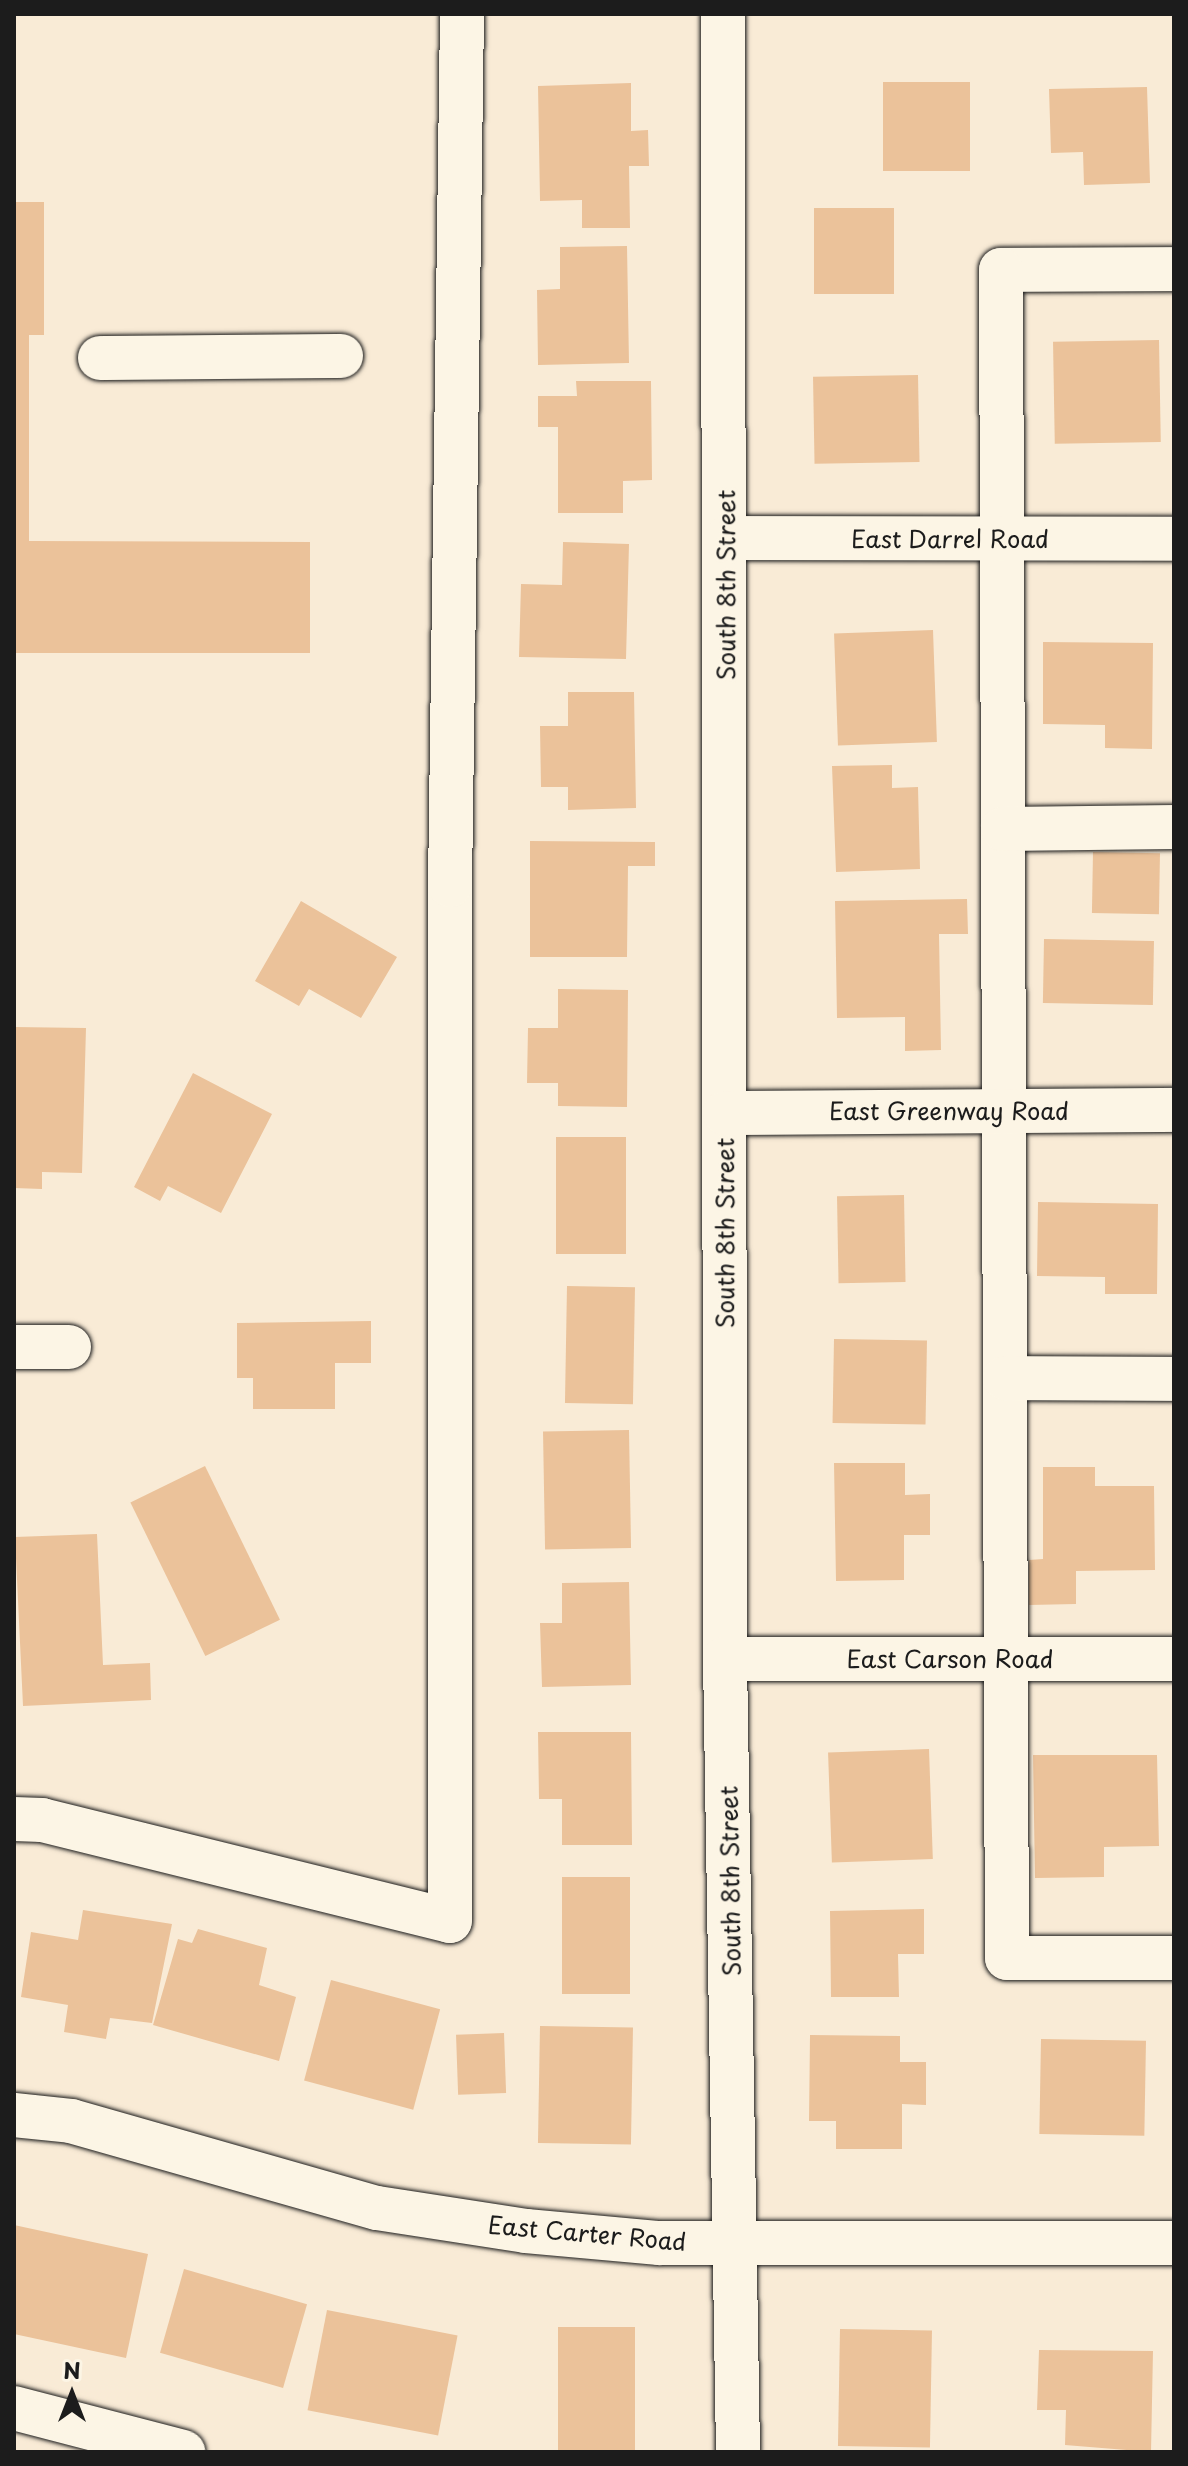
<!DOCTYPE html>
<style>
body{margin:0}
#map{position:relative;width:1188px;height:2466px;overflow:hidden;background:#f9ebd6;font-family:"Playpen Sans",sans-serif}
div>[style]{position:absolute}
.building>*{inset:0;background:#ebc29a;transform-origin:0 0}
.roads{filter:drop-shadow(0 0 2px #1c1c1c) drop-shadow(0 0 2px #1c1c1c)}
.minor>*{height:44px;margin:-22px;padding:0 22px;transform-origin:22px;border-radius:22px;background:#fcf5e5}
span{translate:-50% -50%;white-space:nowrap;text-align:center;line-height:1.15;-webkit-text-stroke:6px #fcf5e5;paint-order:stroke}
.street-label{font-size:24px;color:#1c1c1c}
.frame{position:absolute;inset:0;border:16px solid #1c1c1c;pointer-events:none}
.north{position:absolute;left:32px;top:2354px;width:80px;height:80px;-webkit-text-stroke:6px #fcf5e5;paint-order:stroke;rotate:0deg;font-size:22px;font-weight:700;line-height:32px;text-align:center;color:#1c1c1c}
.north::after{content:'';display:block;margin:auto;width:28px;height:36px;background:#1c1c1c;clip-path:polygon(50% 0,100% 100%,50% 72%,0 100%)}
</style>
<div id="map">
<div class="building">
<div style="left:970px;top:82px;width:89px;height:87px;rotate:90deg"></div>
<div style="clip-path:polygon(631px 83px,631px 131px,648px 130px,649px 166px,629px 166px,630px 228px,582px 228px,582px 200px,540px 201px,538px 86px)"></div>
<div style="clip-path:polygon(1147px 87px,1150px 183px,1084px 185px,1083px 152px,1051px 153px,1049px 89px)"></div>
<div style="clip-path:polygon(14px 202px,44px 202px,44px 335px,29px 335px,29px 541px,310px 542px,310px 653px,14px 653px)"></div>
<div style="left:814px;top:208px;width:80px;height:86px"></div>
<div style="clip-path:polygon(627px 246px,629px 363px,538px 365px,537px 290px,560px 289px,560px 247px)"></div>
<div style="left:1159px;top:340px;width:102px;height:106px;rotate:89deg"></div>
<div style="left:918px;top:375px;width:87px;height:105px;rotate:89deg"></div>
<div style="clip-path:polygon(576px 381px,651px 381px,652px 480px,623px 481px,623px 513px,558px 513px,558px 427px,538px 427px,538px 396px,577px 396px)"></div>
<div style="clip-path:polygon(563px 542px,629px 544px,626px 659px,519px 657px,521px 584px,562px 585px)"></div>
<div style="left:933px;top:630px;width:112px;height:99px;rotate:88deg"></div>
<div style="clip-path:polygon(1043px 642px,1153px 643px,1152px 749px,1105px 748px,1105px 725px,1043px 724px)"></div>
<div style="clip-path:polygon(568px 692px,634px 692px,636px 808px,568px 810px,568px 787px,541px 787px,540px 726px,568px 726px)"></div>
<div style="clip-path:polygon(892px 765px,892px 788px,918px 787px,920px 869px,836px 872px,832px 766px)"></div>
<div style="clip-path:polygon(530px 841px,655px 842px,655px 866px,628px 866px,627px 957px,530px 957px)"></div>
<div style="left:1093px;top:852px;width:67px;height:61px;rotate:1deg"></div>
<div style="clip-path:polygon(967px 899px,968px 934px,939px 934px,941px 1050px,905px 1051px,905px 1017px,837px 1018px,835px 901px)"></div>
<div style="clip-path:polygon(301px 901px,397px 957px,361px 1018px,309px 989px,299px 1006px,255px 981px)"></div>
<div style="left:1044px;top:939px;width:110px;height:64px;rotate:1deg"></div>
<div style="clip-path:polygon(558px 989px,628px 990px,627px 1107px,558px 1106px,558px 1083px,527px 1083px,528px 1028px,558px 1028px)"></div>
<div style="clip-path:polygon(14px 1027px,86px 1028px,82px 1173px,42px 1172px,42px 1189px,14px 1188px)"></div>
<div style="clip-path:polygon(193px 1073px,272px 1114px,221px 1213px,168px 1186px,160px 1201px,134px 1187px)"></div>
<div style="left:556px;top:1137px;width:70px;height:117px"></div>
<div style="left:904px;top:1195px;width:87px;height:67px;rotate:89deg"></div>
<div style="clip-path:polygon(1038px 1202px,1158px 1204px,1157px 1294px,1105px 1294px,1105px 1277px,1037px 1276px)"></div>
<div style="left:567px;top:1286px;width:68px;height:117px;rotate:1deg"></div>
<div style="clip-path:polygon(371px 1321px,371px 1363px,335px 1363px,335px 1409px,253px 1409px,253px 1378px,237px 1378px,237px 1323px)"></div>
<div style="left:834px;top:1339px;width:93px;height:84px;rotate:1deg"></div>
<div style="left:629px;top:1430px;width:118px;height:86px;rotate:89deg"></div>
<div style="clip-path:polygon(834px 1463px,905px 1463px,905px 1495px,930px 1494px,930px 1535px,904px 1535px,904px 1580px,836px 1581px)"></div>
<div style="left:205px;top:1466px;width:171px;height:83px;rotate:64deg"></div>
<div style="clip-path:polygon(1043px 1467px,1095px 1467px,1095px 1486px,1154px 1486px,1155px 1570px,1076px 1571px,1076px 1604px,1029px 1605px,1029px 1560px,1043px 1559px)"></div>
<div style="clip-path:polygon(97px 1534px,103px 1665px,150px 1663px,151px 1700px,23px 1706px,15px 1537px)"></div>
<div style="clip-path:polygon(629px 1582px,631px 1685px,542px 1687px,540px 1623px,562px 1623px,562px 1583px)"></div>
<div style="clip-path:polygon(538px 1732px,631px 1732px,632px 1845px,562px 1845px,562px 1799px,539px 1799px)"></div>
<div style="left:929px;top:1749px;width:110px;height:101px;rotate:88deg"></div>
<div style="clip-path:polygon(1033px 1755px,1157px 1755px,1159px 1846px,1104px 1847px,1104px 1877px,1035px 1878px)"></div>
<div style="left:630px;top:1877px;width:117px;height:68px;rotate:90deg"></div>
<div style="clip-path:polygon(924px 1909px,924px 1954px,898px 1954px,899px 1997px,831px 1997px,830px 1911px)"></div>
<div style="clip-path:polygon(83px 1910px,172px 1924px,152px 2023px,110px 2018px,106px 2039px,64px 2032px,68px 2005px,21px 1997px,31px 1932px,78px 1940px)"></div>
<div style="clip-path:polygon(198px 1929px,267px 1948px,259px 1985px,296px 1997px,279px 2061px,153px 2025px,178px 1939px,192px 1943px)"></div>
<div style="left:331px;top:1980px;width:113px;height:104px;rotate:15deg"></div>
<div style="left:540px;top:2026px;width:93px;height:117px;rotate:1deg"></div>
<div style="left:504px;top:2033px;width:60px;height:48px;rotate:88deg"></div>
<div style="clip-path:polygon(810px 2035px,900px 2036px,900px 2062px,926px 2062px,926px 2105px,902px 2104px,902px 2149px,836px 2149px,836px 2121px,809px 2121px)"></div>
<div style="left:1041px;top:2039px;width:105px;height:95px;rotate:1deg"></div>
<div style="clip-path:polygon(14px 2225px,148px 2254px,126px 2358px,14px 2334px)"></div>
<div style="left:184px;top:2269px;width:128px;height:87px;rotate:16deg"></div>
<div style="left:327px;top:2310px;width:133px;height:102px;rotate:11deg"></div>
<div style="left:558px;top:2327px;width:77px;height:125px"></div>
<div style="left:840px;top:2329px;width:92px;height:117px;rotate:1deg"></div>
<div style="clip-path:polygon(1039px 2350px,1153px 2351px,1151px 2452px,1065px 2445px,1066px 2410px,1037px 2410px)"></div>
</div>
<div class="roads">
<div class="minor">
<div style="left:723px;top:14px;width:1645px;rotate:89.93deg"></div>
<div style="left:725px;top:1659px;width:793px;rotate:89.06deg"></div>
<div style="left:1174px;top:269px;width:173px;rotate:179.7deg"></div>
<div style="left:1001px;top:270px;width:1688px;rotate:89.8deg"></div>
<div style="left:1007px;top:1958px;width:167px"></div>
<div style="left:100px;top:358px;width:241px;rotate:-0.5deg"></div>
<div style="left:727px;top:538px;width:447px;rotate:0.1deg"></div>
<div style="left:1003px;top:829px;width:171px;rotate:-0.7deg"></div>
<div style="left:725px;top:1113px;width:449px;rotate:-0.4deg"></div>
<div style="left:14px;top:1347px;width:55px"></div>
<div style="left:1005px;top:1378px;width:169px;rotate:0.3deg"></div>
<div style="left:725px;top:1659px;width:449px"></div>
<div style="left:14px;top:1819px;width:28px;rotate:2deg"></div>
<div style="left:42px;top:1820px;width:420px;rotate:13.9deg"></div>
<div style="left:450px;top:1921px;width:1036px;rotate:-90deg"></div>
<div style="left:450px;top:885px;width:871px;rotate:-89.21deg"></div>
<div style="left:14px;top:2115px;width:57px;rotate:6deg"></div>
<div style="left:71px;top:2121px;width:318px;rotate:15.9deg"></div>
<div style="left:377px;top:2208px;width:151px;rotate:8.8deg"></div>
<div style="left:526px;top:2231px;width:134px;rotate:5.2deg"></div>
<div style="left:659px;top:2243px;width:515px"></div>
<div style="left:14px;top:2408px;width:175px;rotate:14.6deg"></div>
</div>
</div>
<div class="street-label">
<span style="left:950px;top:539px">East Darrel Road</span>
<span style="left:726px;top:585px;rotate:-90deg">South 8th Street</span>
<span style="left:949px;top:1111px">East Greenway Road</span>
<span style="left:725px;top:1233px;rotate:-90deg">South 8th Street</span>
<span style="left:950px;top:1659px">East Carson Road</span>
<span style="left:730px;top:1881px;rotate:-91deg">South 8th Street</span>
<span style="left:587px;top:2233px;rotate:5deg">East Carter Road</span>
</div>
<div class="frame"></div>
<div class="north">N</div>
</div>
